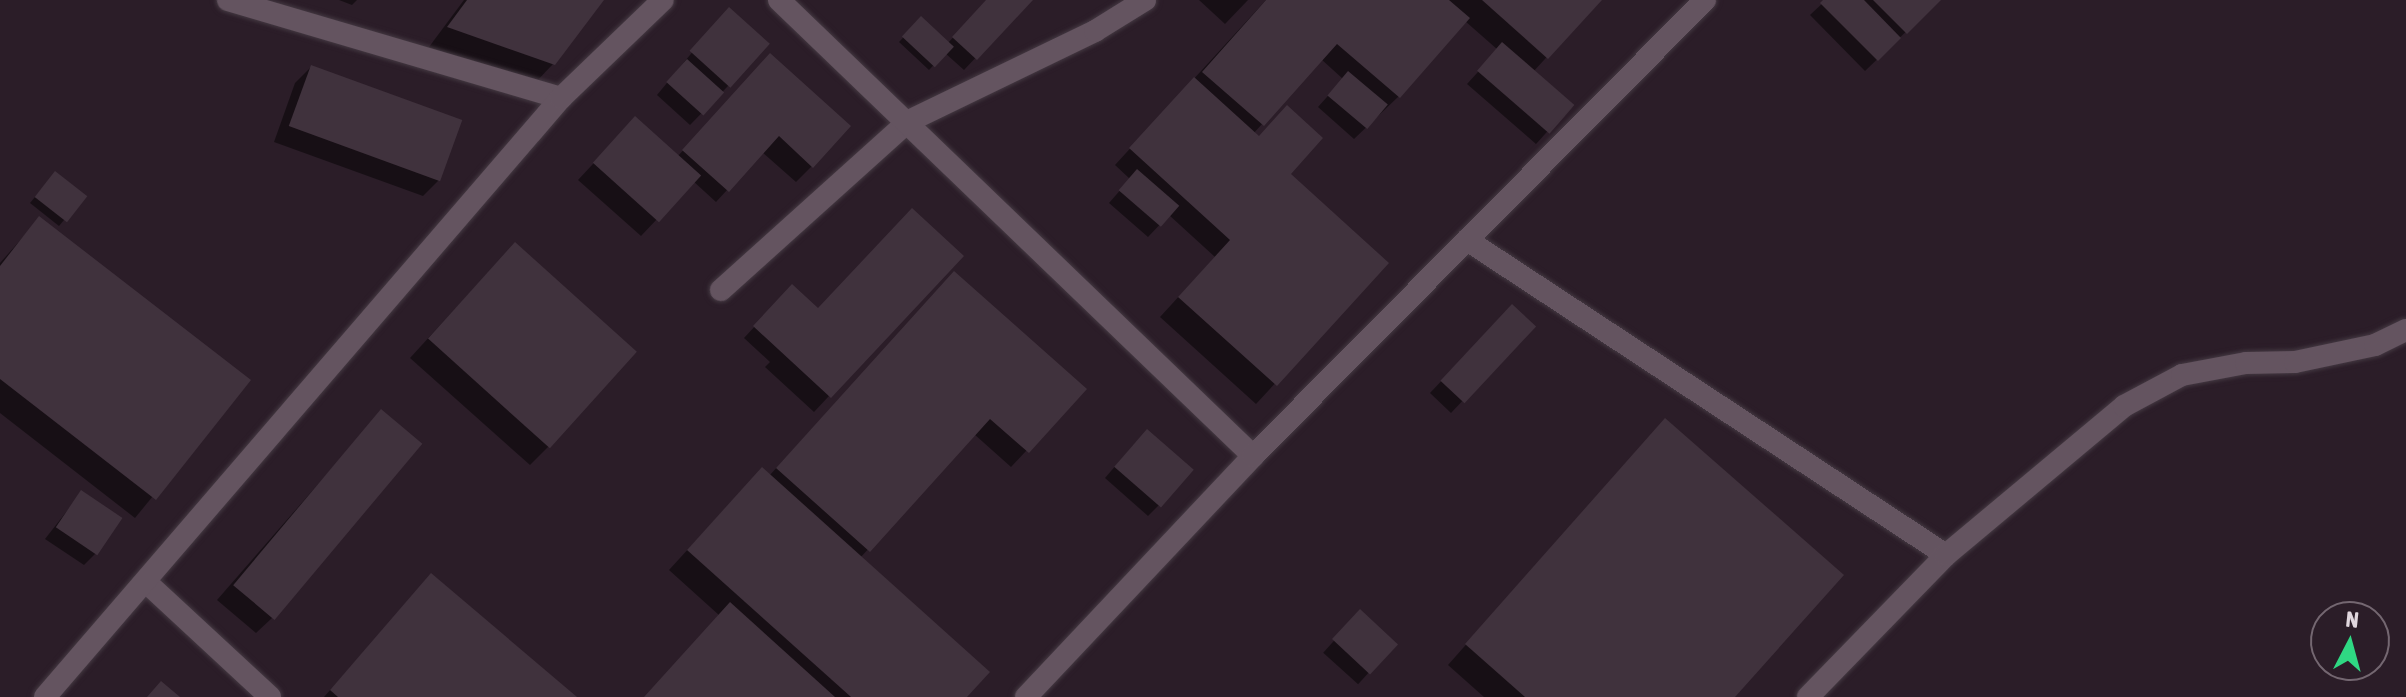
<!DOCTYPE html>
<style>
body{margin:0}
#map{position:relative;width:2406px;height:697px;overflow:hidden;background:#2b1d28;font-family:"Asap Condensed",sans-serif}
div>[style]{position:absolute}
.shadow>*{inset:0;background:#0007;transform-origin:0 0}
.building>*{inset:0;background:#40323d;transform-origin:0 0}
.roads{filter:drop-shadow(0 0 2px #443942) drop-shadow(0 0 2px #443942)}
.service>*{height:22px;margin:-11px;padding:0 11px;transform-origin:11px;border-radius:11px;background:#645460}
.minor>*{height:22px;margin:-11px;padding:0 11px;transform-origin:11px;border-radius:11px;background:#645460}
span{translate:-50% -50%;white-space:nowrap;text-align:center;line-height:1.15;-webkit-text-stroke:6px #2b1d28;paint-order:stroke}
.north{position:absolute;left:2310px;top:601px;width:80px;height:80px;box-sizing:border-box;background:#2b1d28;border:2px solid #746771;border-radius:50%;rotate:6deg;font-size:22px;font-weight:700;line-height:32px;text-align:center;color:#e1d7de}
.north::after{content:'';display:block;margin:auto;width:28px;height:36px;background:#2fd883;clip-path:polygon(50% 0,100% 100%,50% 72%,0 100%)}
</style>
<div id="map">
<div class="shadow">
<div style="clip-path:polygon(339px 0,357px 0,352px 5px)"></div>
<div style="clip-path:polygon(464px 0,601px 0,553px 64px,534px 84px,429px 47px)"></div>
<div style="clip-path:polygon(988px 0,1030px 0,964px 70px,945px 53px,929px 70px,899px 42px,921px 19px,947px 44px)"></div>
<div style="clip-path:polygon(1199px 0,1248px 0,1225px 24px)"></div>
<div style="clip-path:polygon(1266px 0,1599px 0,1533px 72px,1571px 105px,1536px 144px,1467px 84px,1498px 50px,1465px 21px,1398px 97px,1354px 139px,1318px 107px,1343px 79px,1321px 59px,1253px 134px,1280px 182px,1386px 263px,1256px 404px,1160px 317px,1215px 257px,1169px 215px,1148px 237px,1109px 203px,1130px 179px,1115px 165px)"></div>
<div style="clip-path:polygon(1826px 0,1939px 0,1865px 71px,1810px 15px)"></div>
<div style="clip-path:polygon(718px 21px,728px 86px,690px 125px,657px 95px)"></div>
<div style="clip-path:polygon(770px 56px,812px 166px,796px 182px,762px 152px,716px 202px,693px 181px,641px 236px,578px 180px,620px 135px,677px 157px)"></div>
<div style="clip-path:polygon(311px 67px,439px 180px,423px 196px,274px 142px,295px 83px)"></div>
<div style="clip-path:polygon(50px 179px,84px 196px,59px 226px,30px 203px)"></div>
<div style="clip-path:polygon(39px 219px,248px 380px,135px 518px,0 413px,0 263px)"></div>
<div style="clip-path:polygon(496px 264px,549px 446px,530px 465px,410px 358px)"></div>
<div style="clip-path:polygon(781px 298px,829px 396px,814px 412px,765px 367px,770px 362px,744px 338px)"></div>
<div style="clip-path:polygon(1501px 318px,1533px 326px,1451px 413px,1430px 393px)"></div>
<div style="clip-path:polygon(881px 353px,1084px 389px,1011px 467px,974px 434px,860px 558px,964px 697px,645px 697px,720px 616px,669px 570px,743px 489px,769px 476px)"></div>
<div style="clip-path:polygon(381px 412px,272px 618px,256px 633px,217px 600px)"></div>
<div style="clip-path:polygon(1646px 441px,1733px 697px,1484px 697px,1448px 665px)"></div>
<div style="clip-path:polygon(1136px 442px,1159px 505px,1148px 516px,1105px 478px)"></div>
<div style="clip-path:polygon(81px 493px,95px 554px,84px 565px,45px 539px)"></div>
<div style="clip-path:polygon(431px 576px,574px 697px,324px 697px)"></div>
<div style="left:1360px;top:612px;width:47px;height:55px;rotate:42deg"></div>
</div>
<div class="building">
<div style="clip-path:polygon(467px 0,604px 0,555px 65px,447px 27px)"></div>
<div style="clip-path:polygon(986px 0,1033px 0,977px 60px,952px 37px)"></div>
<div style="clip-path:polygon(1266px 0,1449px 0,1470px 18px,1400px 98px,1337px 44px,1264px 126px,1202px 72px)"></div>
<div style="clip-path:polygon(1482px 0,1602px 0,1548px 59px)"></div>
<div style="clip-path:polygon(1823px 0,1864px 0,1901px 38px,1878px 61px,1820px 3px)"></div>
<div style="clip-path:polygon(1873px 0,1941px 0,1907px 34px)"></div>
<div style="left:729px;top:7px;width:55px;height:59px;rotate:42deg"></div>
<div style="left:921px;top:16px;width:45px;height:28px;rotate:43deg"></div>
<div style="left:1502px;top:42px;width:96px;height:38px;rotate:41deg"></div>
<div style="clip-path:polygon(770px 53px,851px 126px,813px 168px,779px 136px,729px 192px,682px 150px)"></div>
<div style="left:687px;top:59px;width:50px;height:31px;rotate:42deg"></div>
<div style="left:311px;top:65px;width:161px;height:65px;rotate:20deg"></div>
<div style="left:1348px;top:71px;width:52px;height:32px;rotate:40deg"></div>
<div style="clip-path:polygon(1194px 77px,1259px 136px,1287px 105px,1323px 138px,1291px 174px,1389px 263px,1277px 386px,1178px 297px,1230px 240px,1129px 148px)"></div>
<div style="left:635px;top:116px;width:89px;height:63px;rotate:42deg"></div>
<div style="left:1137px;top:169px;width:56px;height:28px;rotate:41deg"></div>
<div style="left:55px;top:171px;width:41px;height:33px;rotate:38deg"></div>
<div style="clip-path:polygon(912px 208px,964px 256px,831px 398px,753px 326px,792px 284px,818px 308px)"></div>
<div style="clip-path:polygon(39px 216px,251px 380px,156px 500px,0 379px,0 266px)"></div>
<div style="left:515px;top:242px;width:164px;height:130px;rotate:42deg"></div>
<div style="clip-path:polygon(954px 271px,1087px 389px,1029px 453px,990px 419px,870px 552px,776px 468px)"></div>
<div style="left:1512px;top:304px;width:33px;height:105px;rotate:43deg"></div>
<div style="left:381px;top:409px;width:54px;height:230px;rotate:40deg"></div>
<div style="clip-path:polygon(1665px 418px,1844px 575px,1735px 697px,1525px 697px,1465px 644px)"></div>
<div style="left:1147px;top:429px;width:62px;height:50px;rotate:41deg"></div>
<div style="clip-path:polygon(762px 467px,990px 672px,967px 697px,851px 697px,687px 550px)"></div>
<div style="left:81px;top:490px;width:50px;height:45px;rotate:34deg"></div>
<div style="clip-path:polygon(431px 573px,577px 697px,338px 697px,330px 690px)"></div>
<div style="clip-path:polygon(730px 602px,835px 697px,644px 697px)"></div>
<div style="left:1360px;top:609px;width:52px;height:41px;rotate:43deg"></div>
<div style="clip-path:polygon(161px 681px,180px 697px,147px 697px)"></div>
</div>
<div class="roads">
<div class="service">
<div style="left:721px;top:290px;width:253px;rotate:-42deg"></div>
<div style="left:909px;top:121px;width:207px;rotate:-25.8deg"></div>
<div style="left:1095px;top:31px;width:59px;rotate:-31.8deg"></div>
</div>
<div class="minor">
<div style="left:228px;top:0;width:347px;rotate:16.4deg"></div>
<div style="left:779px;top:0;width:658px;rotate:43.89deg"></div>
<div style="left:1467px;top:240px;width:573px;rotate:33.33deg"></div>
<div style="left:146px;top:582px;width:169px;rotate:42.8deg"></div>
<div style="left:45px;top:697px;width:791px;rotate:-49.26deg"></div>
<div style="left:561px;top:98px;width:141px;rotate:-43.9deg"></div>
<div style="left:1026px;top:697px;width:331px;rotate:-46.7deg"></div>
<div style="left:1253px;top:456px;width:642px;rotate:-45.25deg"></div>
<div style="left:1808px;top:697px;width:198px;rotate:-45.8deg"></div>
<div style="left:1946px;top:555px;width:232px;rotate:-39.9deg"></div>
<div style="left:2124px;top:406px;width:66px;rotate:-28.1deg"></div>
<div style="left:2182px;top:375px;width:65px;rotate:-10.6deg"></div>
<div style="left:2246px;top:363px;width:49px;rotate:-1.2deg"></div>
<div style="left:2295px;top:362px;width:82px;rotate:-12deg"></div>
<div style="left:2375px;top:345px;width:34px;rotate:-26deg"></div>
</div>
</div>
<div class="north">N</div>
</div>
